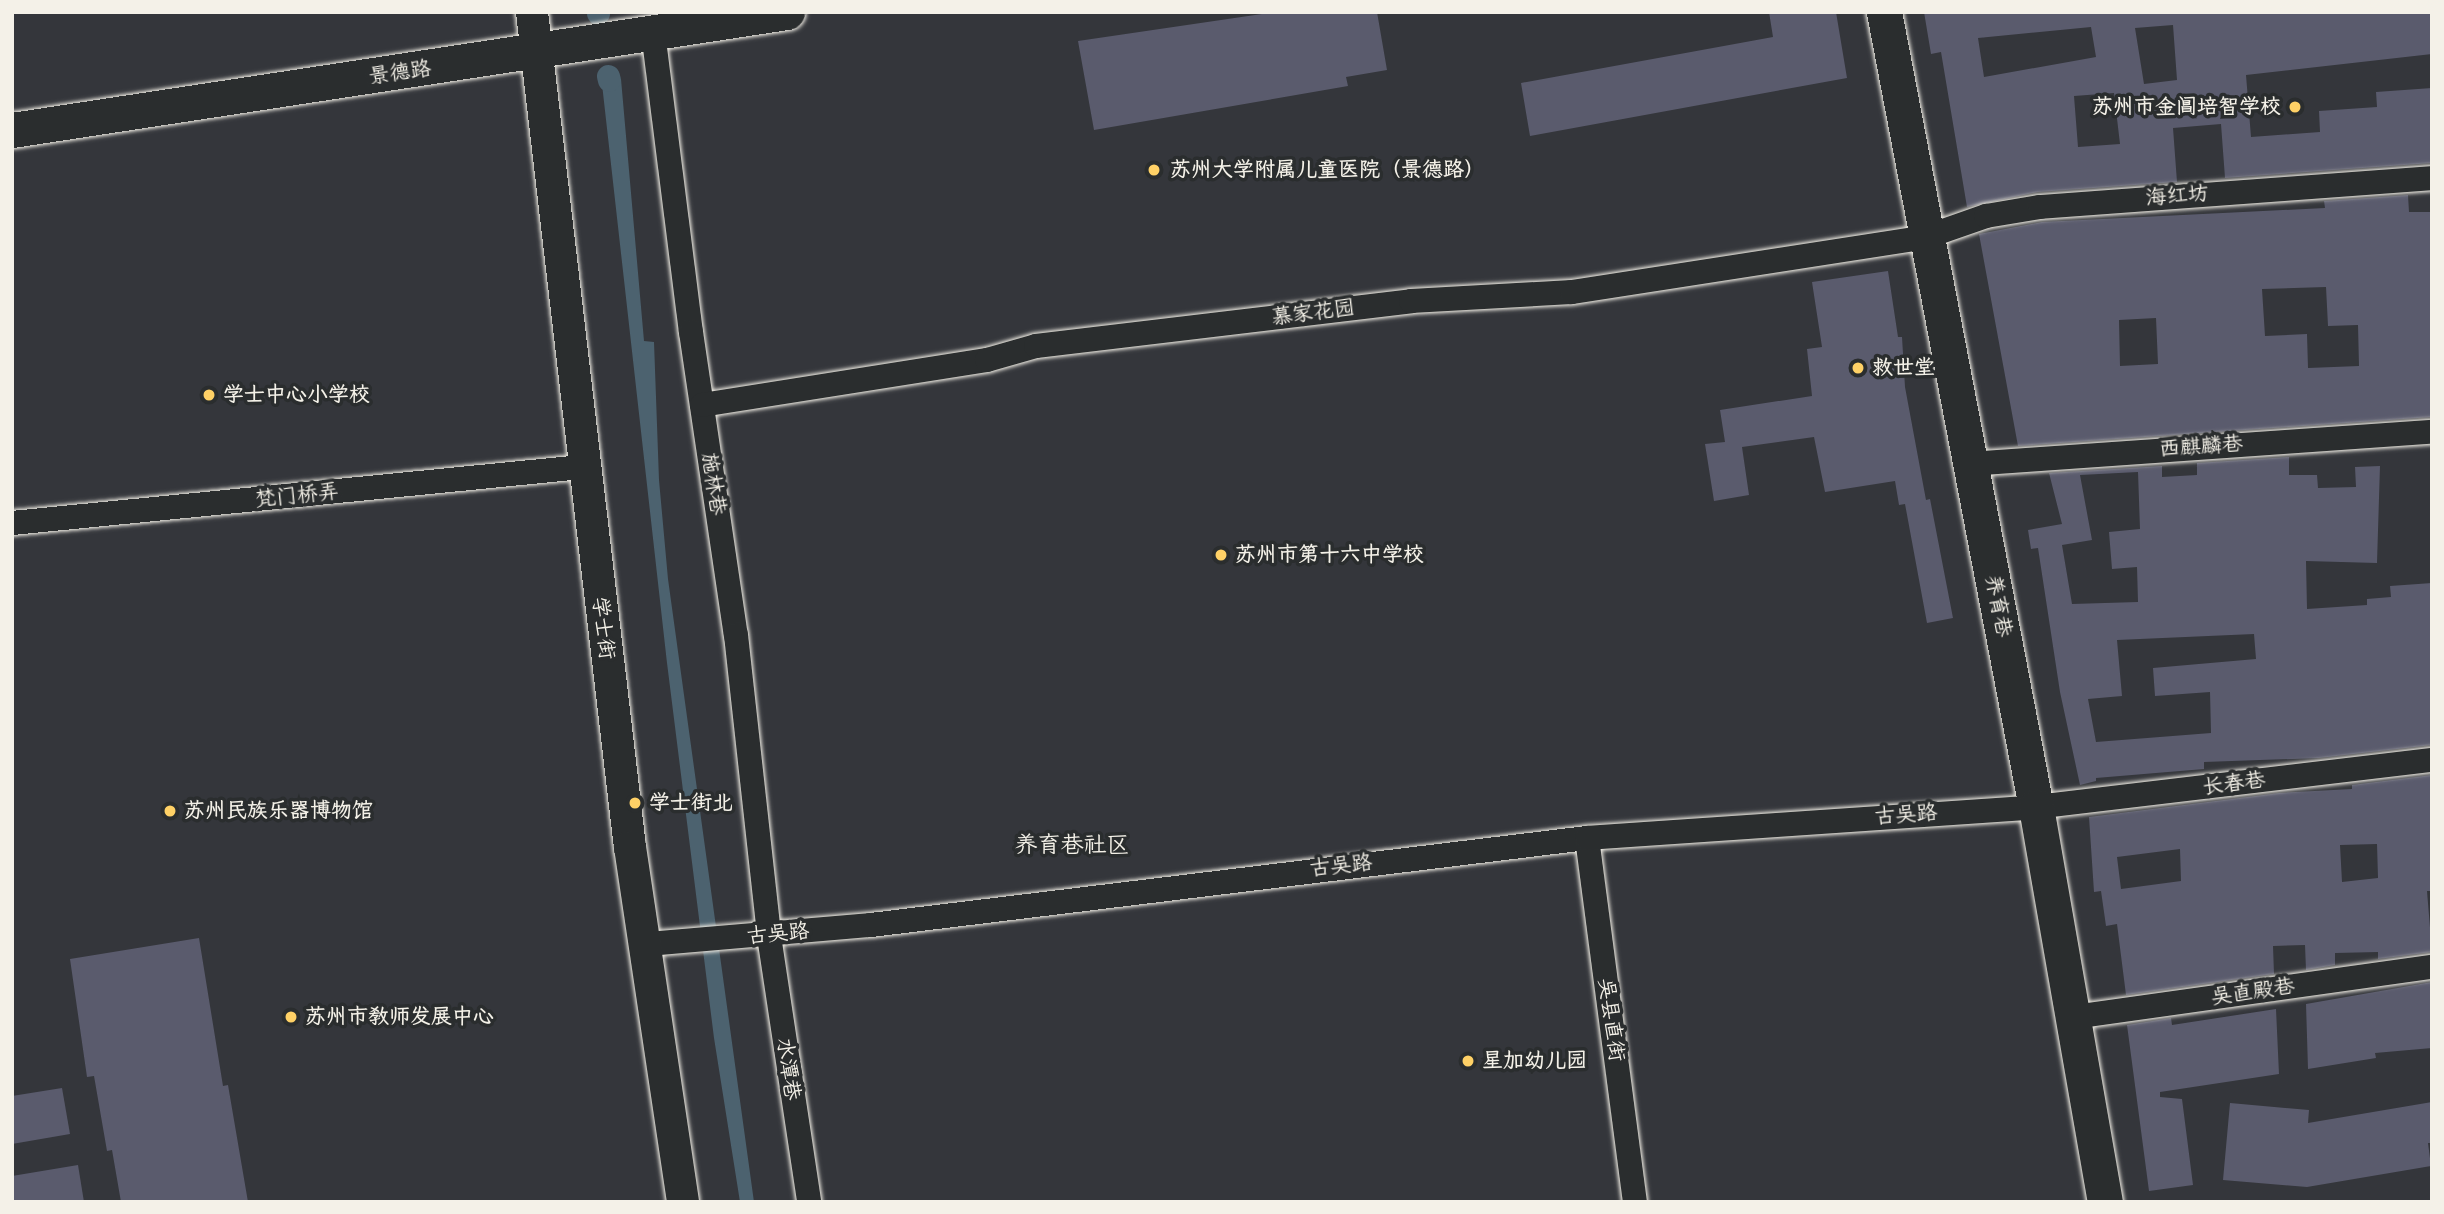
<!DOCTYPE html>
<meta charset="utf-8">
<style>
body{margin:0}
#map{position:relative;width:2444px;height:1214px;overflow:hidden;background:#34363b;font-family:"Balsamiq Sans","LXGW WenKai TC",sans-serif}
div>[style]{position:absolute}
.water>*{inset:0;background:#4c626f}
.canal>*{height:23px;margin:-11.5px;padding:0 11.5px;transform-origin:11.5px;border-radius:11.5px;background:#4c626f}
.building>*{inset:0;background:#5a5b6d}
.roads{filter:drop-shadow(0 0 2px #f4f1e8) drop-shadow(0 0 2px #f4f1e8)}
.minor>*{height:24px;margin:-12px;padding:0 12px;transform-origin:12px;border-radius:12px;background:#2a2d2e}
.tertiary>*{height:32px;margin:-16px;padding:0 16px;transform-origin:16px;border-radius:16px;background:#2a2d2e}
.secondary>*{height:35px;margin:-17.5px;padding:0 17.5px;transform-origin:17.5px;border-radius:17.5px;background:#2a2d2e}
.dots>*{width:19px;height:19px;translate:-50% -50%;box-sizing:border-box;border:4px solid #2a2d2e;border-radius:50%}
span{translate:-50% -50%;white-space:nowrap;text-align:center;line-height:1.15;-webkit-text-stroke:7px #2a2d2e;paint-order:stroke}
.street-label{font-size:21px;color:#f4f1e8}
.poi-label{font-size:21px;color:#f4f1e8;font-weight:700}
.right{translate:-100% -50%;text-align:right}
.left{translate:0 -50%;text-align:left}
.neighbourhood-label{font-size:23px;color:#f4f1e8}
.frame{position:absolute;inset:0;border:14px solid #f4f1e8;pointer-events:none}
</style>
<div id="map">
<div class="water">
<div style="clip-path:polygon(621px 79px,644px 341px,654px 342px,659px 480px,668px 579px,754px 1202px,740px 1202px,714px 1038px,667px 663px,602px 84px)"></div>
</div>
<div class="canal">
<div style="left:598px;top:12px;width:1px;rotate:90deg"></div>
<div style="left:608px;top:76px;width:4px;rotate:76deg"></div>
</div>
<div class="building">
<div style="clip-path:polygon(1275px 12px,1377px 12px,1387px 70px,1346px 77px,1348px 86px,1094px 130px,1078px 41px)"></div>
<div style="clip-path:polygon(1769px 12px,1836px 12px,1847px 78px,1530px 136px,1521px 83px,1773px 37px)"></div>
<div style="clip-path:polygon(evenodd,1924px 12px,2432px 12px,2432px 54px,2246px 75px,2251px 137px,2320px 132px,2319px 111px,2377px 107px,2376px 92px,2432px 88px,2432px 163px,2225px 178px,2221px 124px,2173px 128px,2177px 182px,2038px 192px,1967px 207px,1941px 52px,1931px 54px,1924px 12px,2173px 25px,2177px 80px,2144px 84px,2135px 28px,2173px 25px,1924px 12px,2091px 27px,2096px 57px,1984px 77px,1978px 38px,2091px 27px,1924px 12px,2114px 93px,2120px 144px,2078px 147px,2074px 96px,2114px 93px)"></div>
<div style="clip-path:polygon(evenodd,2408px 195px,2409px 212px,2432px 212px,2432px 417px,2018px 446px,1979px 234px,2042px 222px,2325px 208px,2324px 201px,2408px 195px,2326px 287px,2328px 326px,2358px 325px,2359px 366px,2308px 368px,2307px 334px,2265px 336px,2262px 289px,2326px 287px,2408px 195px,2156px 318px,2158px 364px,2120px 366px,2119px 320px,2156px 318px)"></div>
<div style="clip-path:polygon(1888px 271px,1898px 337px,1902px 337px,1905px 387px,1926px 500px,1930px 499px,1953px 618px,1927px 623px,1905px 504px,1899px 505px,1895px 481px,1825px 492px,1814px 437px,1742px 447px,1749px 495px,1714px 501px,1705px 444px,1725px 442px,1720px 410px,1812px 396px,1807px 349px,1822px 347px,1812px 282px)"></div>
<div style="clip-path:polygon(evenodd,2289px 457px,2289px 475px,2317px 475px,2318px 488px,2356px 487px,2355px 467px,2380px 466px,2377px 563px,2306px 561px,2307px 609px,2367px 605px,2367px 599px,2391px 597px,2390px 586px,2432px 583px,2432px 745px,2319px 758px,2204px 762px,2204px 769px,2096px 778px,2096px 781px,2080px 785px,2060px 692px,2038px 548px,2031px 549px,2028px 530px,2062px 524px,2049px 473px,2162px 466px,2162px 477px,2197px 475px,2197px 463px,2289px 457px,2138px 472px,2140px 529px,2109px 532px,2112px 569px,2137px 567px,2138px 602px,2072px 604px,2062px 545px,2092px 540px,2080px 475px,2138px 472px,2289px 457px,2254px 634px,2256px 659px,2153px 668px,2155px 696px,2210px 692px,2211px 733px,2096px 742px,2088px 699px,2122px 696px,2117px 640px,2254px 634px)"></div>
<div style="clip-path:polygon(evenodd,2432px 775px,2432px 891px,2427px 891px,2432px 952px,2378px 959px,2378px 952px,2335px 953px,2335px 965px,2306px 970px,2305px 945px,2273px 946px,2274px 974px,2126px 995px,2117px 924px,2106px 926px,2101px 891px,2094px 892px,2089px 817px,2279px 793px,2352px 789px,2352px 785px,2432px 775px,2377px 844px,2378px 878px,2342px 882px,2340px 845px,2377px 844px,2432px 775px,2180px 849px,2181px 881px,2121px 889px,2117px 857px,2180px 849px)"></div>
<div style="clip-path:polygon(199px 938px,223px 1086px,228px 1085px,248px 1202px,121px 1202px,112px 1150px,107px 1151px,94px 1076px,87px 1077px,70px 959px)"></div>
<div style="clip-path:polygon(2432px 982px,2432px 1048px,2375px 1053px,2376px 1058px,2308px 1069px,2306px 1004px)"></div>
<div style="clip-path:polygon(2276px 1009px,2279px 1074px,2160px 1092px,2160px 1097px,2182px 1099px,2193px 1185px,2149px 1191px,2127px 1025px,2171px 1018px,2172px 1025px)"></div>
<div style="clip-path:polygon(62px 1088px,70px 1134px,12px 1144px,12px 1096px)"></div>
<div style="clip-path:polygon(2432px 1102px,2432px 1143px,2428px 1143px,2431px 1166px,2307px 1187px,2223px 1180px,2230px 1103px,2309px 1110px,2308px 1123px)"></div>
<div style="clip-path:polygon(78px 1165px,84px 1202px,12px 1202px,12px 1176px)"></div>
</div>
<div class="roads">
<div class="minor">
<div style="left:653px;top:32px;width:302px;rotate:82.8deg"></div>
<div style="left:691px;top:332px;width:306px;rotate:81.6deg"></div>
<div style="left:736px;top:635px;width:303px;rotate:83.7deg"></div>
<div style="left:769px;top:936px;width:269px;rotate:81.4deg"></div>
<div style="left:702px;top:405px;width:289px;rotate:-9deg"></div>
<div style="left:987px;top:360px;width:51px;rotate:-15.9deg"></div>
<div style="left:1036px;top:346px;width:378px;rotate:-6.8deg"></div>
<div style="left:1411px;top:301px;width:161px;rotate:-3.2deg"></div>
<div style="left:1572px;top:292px;width:358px;rotate:-8.8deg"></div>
<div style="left:1926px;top:237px;width:64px;rotate:-19.3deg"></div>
<div style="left:1986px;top:216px;width:55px;rotate:-9.5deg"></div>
<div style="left:2040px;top:207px;width:393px;rotate:-4.2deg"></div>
<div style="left:1970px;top:464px;width:463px;rotate:-4deg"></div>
<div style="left:12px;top:523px;width:573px;rotate:-5.61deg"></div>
<div style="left:1587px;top:838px;width:367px;rotate:82.5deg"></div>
<div style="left:648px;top:944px;width:224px;rotate:-4.9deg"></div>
<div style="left:871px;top:925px;width:721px;rotate:-6.93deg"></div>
<div style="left:1587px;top:838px;width:450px;rotate:-3.9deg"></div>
<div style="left:2036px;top:807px;width:399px;rotate:-6.8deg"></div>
<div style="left:2074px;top:1017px;width:361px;rotate:-8deg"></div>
</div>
<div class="tertiary">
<div style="left:532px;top:12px;width:841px;rotate:83.31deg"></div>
<div style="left:630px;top:847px;width:359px;rotate:81.5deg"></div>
</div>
<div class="secondary">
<div style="left:1884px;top:12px;width:809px;rotate:79.18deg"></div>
<div style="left:2036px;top:807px;width:401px;rotate:80.1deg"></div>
<div style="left:12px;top:130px;width:784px;rotate:-8.66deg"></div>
</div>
</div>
<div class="dots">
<div style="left:2295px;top:107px;background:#ffd166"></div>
<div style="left:1154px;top:170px;background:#ffd166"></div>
<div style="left:1858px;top:368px;background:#ffd166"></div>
<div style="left:209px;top:395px;background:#ffd166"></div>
<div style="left:1221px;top:555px;background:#ffd166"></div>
<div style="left:635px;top:803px;background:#ffd166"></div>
<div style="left:170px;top:811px;background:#ffd166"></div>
<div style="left:291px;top:1017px;background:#ffd166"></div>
<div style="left:1468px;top:1061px;background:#ffd166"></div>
</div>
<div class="street-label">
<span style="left:400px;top:73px;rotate:-8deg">景德路</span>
<span style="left:2177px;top:196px;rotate:-5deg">海红坊</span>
<span style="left:1313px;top:313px;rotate:-7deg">慕家花园</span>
<span style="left:2201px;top:447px;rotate:-4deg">西麒麟巷</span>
<span style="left:713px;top:484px;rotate:81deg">施林巷</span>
<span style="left:297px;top:496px;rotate:-6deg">梵门桥弄</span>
<span style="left:1998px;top:606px;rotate:79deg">养育巷</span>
<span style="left:603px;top:628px;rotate:83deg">学士街</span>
<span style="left:2234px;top:784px;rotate:-7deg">长春巷</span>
<span style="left:1906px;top:815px;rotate:-4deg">古吴路</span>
<span style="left:1341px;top:866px;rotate:-6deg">古吴路</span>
<span style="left:778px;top:934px;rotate:-5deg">古吴路</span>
<span style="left:2253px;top:992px;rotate:-8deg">吴直殿巷</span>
<span style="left:1611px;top:1020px;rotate:82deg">吴县直街</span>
<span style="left:788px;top:1069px;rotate:82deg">水潭巷</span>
</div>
<div class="poi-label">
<span class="right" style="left:2281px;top:107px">苏州市金阊培智学校</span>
<span class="left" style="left:1170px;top:170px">苏州大学附属儿童医院（景德路）</span>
<span class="left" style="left:1872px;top:368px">救世堂</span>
<span class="left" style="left:223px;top:395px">学士中心小学校</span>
<span class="left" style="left:1235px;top:555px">苏州市第十六中学校</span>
<span class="left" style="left:649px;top:803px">学士街北</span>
<span class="left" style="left:184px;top:811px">苏州民族乐器博物馆</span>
<span class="left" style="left:305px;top:1017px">苏州市教师发展中心</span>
<span class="left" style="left:1482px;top:1061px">星加幼儿园</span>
</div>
<div class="neighbourhood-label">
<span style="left:1072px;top:845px">养育巷社区</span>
</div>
<div class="frame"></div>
</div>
